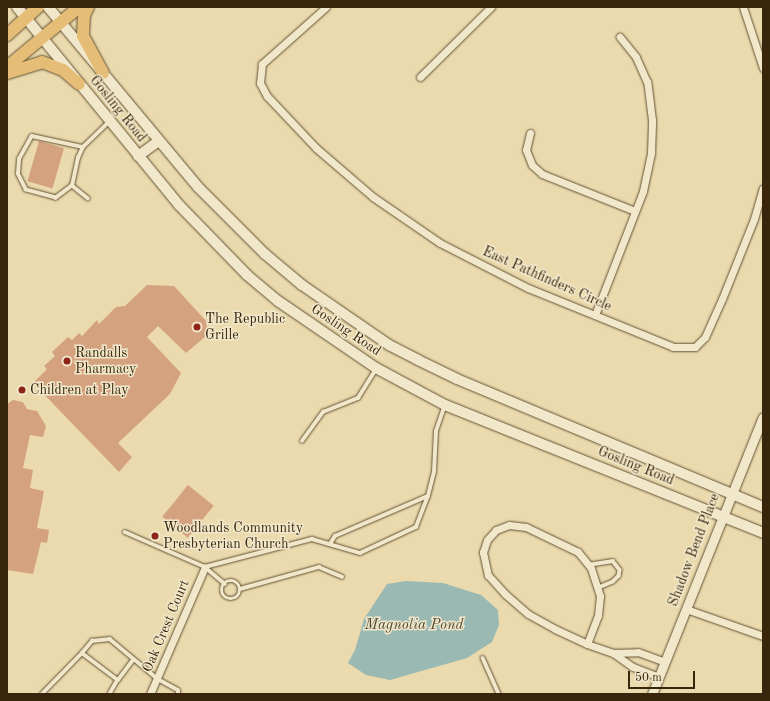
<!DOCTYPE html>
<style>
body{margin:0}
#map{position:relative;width:770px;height:701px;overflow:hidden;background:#eadaad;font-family:"Old Standard TT",serif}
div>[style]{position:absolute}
.water>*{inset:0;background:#9ab9b2}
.building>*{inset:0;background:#d5a280;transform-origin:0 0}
.roads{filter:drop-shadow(0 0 1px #645234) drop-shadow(0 0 1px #645234)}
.service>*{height:3.5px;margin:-1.75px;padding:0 1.75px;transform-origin:1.75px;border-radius:1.75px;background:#f1e7ca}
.service>.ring{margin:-1.75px;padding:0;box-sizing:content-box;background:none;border:3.5px solid #f1e7ca;border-radius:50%}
.minor>*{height:7px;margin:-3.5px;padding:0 3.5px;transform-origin:3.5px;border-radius:3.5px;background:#f1e7ca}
.tertiary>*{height:9px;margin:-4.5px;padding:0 4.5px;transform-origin:4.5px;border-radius:4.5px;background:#f1e7ca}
.secondary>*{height:10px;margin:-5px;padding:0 5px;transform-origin:5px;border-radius:5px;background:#f1e7ca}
.primary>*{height:12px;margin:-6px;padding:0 6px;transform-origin:6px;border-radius:6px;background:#e5bd76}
.dots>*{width:11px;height:11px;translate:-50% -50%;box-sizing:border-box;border:2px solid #f1e7ca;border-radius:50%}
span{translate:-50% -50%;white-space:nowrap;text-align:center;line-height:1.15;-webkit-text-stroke:3px #f1e7ca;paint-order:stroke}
.street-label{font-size:14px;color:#38250b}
.poi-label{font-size:14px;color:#38250b}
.left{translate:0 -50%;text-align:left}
.water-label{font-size:15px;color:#504a35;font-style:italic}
.frame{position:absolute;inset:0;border:8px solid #38250b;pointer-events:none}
.scale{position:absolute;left:628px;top:671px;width:67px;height:18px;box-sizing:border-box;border:2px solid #38250b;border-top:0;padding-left:5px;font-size:12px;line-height:14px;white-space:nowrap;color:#38250b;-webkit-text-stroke:3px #f1e7ca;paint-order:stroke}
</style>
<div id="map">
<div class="water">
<div style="clip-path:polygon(406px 581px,443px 583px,481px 595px,498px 610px,499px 625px,492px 642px,467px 658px,390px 680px,366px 675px,348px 663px,355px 650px,364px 619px,387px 584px)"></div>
</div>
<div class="building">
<div style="left:39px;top:141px;width:26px;height:42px;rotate:16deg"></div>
<div style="clip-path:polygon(147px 285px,174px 286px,207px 322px,206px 336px,186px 353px,158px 326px,147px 337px,181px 373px,170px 394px,118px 443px,132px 457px,119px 472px,33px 383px,47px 369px,44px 366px,55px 356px,52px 352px,68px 337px,72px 340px,79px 333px,82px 336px,97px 320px,99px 324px,116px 307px,125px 306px)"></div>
<div style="clip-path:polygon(13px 400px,23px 402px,27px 409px,37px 411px,46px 426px,43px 437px,30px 435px,23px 468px,33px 470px,30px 488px,44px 491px,37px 528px,49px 530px,47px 543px,41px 542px,33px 574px,7px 570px,7px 404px)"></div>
<div style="left:188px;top:485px;width:33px;height:41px;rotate:39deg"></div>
</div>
<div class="roads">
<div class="service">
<div style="left:72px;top:186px;width:20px;rotate:143deg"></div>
<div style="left:56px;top:198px;width:31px;rotate:-165deg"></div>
<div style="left:26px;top:190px;width:18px;rotate:-117deg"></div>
<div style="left:18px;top:174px;width:15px;rotate:-86deg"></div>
<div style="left:19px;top:159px;width:26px;rotate:-61deg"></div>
<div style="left:32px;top:136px;width:52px;rotate:12.2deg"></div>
<div style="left:88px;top:199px;width:21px;rotate:-141deg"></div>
<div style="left:72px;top:186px;width:29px;rotate:-78deg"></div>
<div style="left:78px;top:158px;width:12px;rotate:-66deg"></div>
<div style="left:83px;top:147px;width:36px;rotate:-44deg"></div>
<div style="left:302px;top:441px;width:36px;rotate:-54deg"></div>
<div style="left:323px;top:412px;width:38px;rotate:-22deg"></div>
<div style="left:358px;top:398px;width:34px;rotate:-58deg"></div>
<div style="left:125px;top:532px;width:87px;rotate:23.6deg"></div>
<div style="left:205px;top:567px;width:26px;rotate:40deg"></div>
<div style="left:330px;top:544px;width:9px;rotate:-58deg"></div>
<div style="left:335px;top:536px;width:101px;rotate:-23.3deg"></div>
<div style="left:588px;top:565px;width:25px;rotate:-9deg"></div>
<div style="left:613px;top:561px;width:11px;rotate:52deg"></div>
<div style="left:620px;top:570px;width:6px;rotate:99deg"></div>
<div style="left:619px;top:576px;width:8px;rotate:135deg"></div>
<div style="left:613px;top:582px;width:15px;rotate:157deg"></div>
<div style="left:205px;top:567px;width:111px;rotate:-14.7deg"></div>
<div style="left:312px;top:539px;width:50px;rotate:16.3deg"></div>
<div style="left:360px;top:553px;width:62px;rotate:-24.9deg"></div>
<div style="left:416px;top:527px;width:33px;rotate:-69deg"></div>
<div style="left:428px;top:496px;width:25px;rotate:-76deg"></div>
<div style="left:434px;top:472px;width:41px;rotate:-87.2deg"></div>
<div style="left:436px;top:431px;width:28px;rotate:-71deg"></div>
<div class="ring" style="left:222px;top:581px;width:14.5px;height:14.5px"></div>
<div style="left:240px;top:589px;width:82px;rotate:-15.6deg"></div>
<div style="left:319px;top:567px;width:25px;rotate:23deg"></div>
<div style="left:82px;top:653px;width:16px;rotate:-50deg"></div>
<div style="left:92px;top:641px;width:18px;rotate:-6deg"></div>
<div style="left:110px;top:639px;width:62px;rotate:39.8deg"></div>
<div style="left:158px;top:679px;width:23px;rotate:29deg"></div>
<div style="left:178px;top:690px;width:4px;rotate:76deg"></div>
<div style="left:483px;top:658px;width:39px;rotate:66deg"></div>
<div style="left:118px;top:680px;width:25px;rotate:-53deg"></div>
<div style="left:42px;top:694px;width:57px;rotate:-45.7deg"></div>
<div style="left:82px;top:653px;width:45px;rotate:36.9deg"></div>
<div style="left:118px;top:680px;width:16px;rotate:120deg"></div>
</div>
<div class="minor">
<div style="left:326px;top:7px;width:86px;rotate:138.3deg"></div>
<div style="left:262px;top:64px;width:19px;rotate:96deg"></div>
<div style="left:260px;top:83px;width:15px;rotate:62deg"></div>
<div style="left:267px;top:96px;width:71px;rotate:46.7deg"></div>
<div style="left:316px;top:148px;width:75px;rotate:40.7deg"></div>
<div style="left:373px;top:197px;width:81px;rotate:34.5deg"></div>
<div style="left:440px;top:243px;width:99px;rotate:27.1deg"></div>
<div style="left:528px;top:288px;width:157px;rotate:22.1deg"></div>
<div style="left:673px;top:347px;width:22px"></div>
<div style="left:695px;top:347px;width:14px;rotate:-45deg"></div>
<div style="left:705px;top:337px;width:42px;rotate:-65.9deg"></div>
<div style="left:722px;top:299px;width:86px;rotate:-68.2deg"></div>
<div style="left:754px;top:219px;width:32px;rotate:-74deg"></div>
<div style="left:743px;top:7px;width:64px;rotate:71.8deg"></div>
<div style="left:420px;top:77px;width:100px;rotate:-44.6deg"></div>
<div style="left:530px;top:133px;width:17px;rotate:103deg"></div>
<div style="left:526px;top:150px;width:16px;rotate:68deg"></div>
<div style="left:532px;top:165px;width:13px;rotate:42deg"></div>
<div style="left:542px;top:174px;width:100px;rotate:21.7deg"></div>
<div style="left:595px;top:315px;width:133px;rotate:-68.8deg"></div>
<div style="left:643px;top:191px;width:39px;rotate:-78deg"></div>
<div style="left:651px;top:153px;width:33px;rotate:-88deg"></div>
<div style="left:652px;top:120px;width:38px;rotate:-97deg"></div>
<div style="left:647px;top:82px;width:27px;rotate:-114deg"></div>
<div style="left:636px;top:57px;width:26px;rotate:-129deg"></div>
<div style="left:686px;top:609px;width:82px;rotate:19.3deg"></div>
<div style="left:587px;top:644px;width:31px;rotate:-69deg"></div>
<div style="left:598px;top:615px;width:19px;rotate:-84deg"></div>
<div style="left:600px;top:596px;width:29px;rotate:-108deg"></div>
<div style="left:591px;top:568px;width:21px;rotate:-129deg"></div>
<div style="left:578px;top:552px;width:58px;rotate:-154.3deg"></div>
<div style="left:526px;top:527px;width:17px;rotate:-173deg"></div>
<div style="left:509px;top:525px;width:14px;rotate:159deg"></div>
<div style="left:496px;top:530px;width:13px;rotate:132deg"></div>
<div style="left:487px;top:540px;width:13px;rotate:108deg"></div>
<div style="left:483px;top:552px;width:24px;rotate:78deg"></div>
<div style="left:488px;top:575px;width:25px;rotate:48deg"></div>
<div style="left:505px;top:594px;width:30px;rotate:41deg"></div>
<div style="left:528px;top:614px;width:31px;rotate:29deg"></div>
<div style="left:555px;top:629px;width:35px;rotate:25deg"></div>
<div style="left:587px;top:644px;width:28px;rotate:19deg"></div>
<div style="left:613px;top:653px;width:24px;rotate:35deg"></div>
<div style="left:633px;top:667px;width:28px;rotate:21deg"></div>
<div style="left:613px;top:653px;width:25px;rotate:-2deg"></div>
<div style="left:638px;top:652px;width:29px;rotate:20deg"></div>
<div style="left:150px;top:694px;width:138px;rotate:-66.6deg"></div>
</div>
<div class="tertiary">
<div style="left:652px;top:694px;width:298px;rotate:-68.2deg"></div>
</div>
<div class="secondary">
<div style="left:17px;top:7px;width:256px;rotate:50.7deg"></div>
<div style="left:179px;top:205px;width:98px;rotate:45.8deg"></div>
<div style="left:247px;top:275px;width:40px;rotate:40deg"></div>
<div style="left:278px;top:301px;width:119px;rotate:34.4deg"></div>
<div style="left:376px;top:368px;width:78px;rotate:28.2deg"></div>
<div style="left:445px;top:405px;width:343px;rotate:21.9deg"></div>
<div style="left:48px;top:7px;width:234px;rotate:50.2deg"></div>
<div style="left:198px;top:187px;width:95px;rotate:45deg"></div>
<div style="left:265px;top:254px;width:48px;rotate:40deg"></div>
<div style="left:302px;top:285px;width:106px;rotate:34.6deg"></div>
<div style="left:389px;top:345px;width:33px;rotate:27deg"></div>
<div style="left:418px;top:360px;width:43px;rotate:26deg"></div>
<div style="left:457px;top:379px;width:332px;rotate:22.7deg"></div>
<div style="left:138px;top:156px;width:26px;rotate:-36deg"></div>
</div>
<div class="primary">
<div style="left:88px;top:7px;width:9px;rotate:117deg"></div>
<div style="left:84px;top:15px;width:21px;rotate:93deg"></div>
<div style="left:83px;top:36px;width:42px;rotate:61.6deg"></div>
<div style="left:7px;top:35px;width:42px;rotate:-42.1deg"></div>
<div style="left:7px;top:67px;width:94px;rotate:-39.8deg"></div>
<div style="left:7px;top:73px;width:37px;rotate:-17deg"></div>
<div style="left:42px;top:62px;width:22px;rotate:21deg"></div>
<div style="left:63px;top:70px;width:21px;rotate:41deg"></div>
</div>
</div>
<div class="dots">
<div style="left:197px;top:327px;background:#8f2418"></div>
<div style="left:67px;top:361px;background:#8f2418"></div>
<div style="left:22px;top:390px;background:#8f2418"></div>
<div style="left:155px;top:536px;background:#8f2418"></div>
</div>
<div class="street-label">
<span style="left:118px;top:109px;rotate:51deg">Gosling Road</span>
<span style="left:547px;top:279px;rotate:24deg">East Pathfinders Circle</span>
<span style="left:346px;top:330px;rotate:34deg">Gosling Road</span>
<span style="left:636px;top:466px;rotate:22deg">Gosling Road</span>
<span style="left:694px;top:550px;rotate:-69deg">Shadow Bend Place</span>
<span style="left:166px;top:626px;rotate:-67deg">Oak Crest Court</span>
</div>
<div class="poi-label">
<span class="left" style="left:205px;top:327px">The Republic<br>Grille</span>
<span class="left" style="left:75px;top:361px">Randalls<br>Pharmacy</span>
<span class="left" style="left:30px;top:390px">Children at Play</span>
<span class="left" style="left:163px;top:536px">Woodlands Community<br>Presbyterian Church</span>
</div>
<div class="water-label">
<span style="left:414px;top:626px">Magnolia Pond</span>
</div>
<div class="frame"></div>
<div class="scale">50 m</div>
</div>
